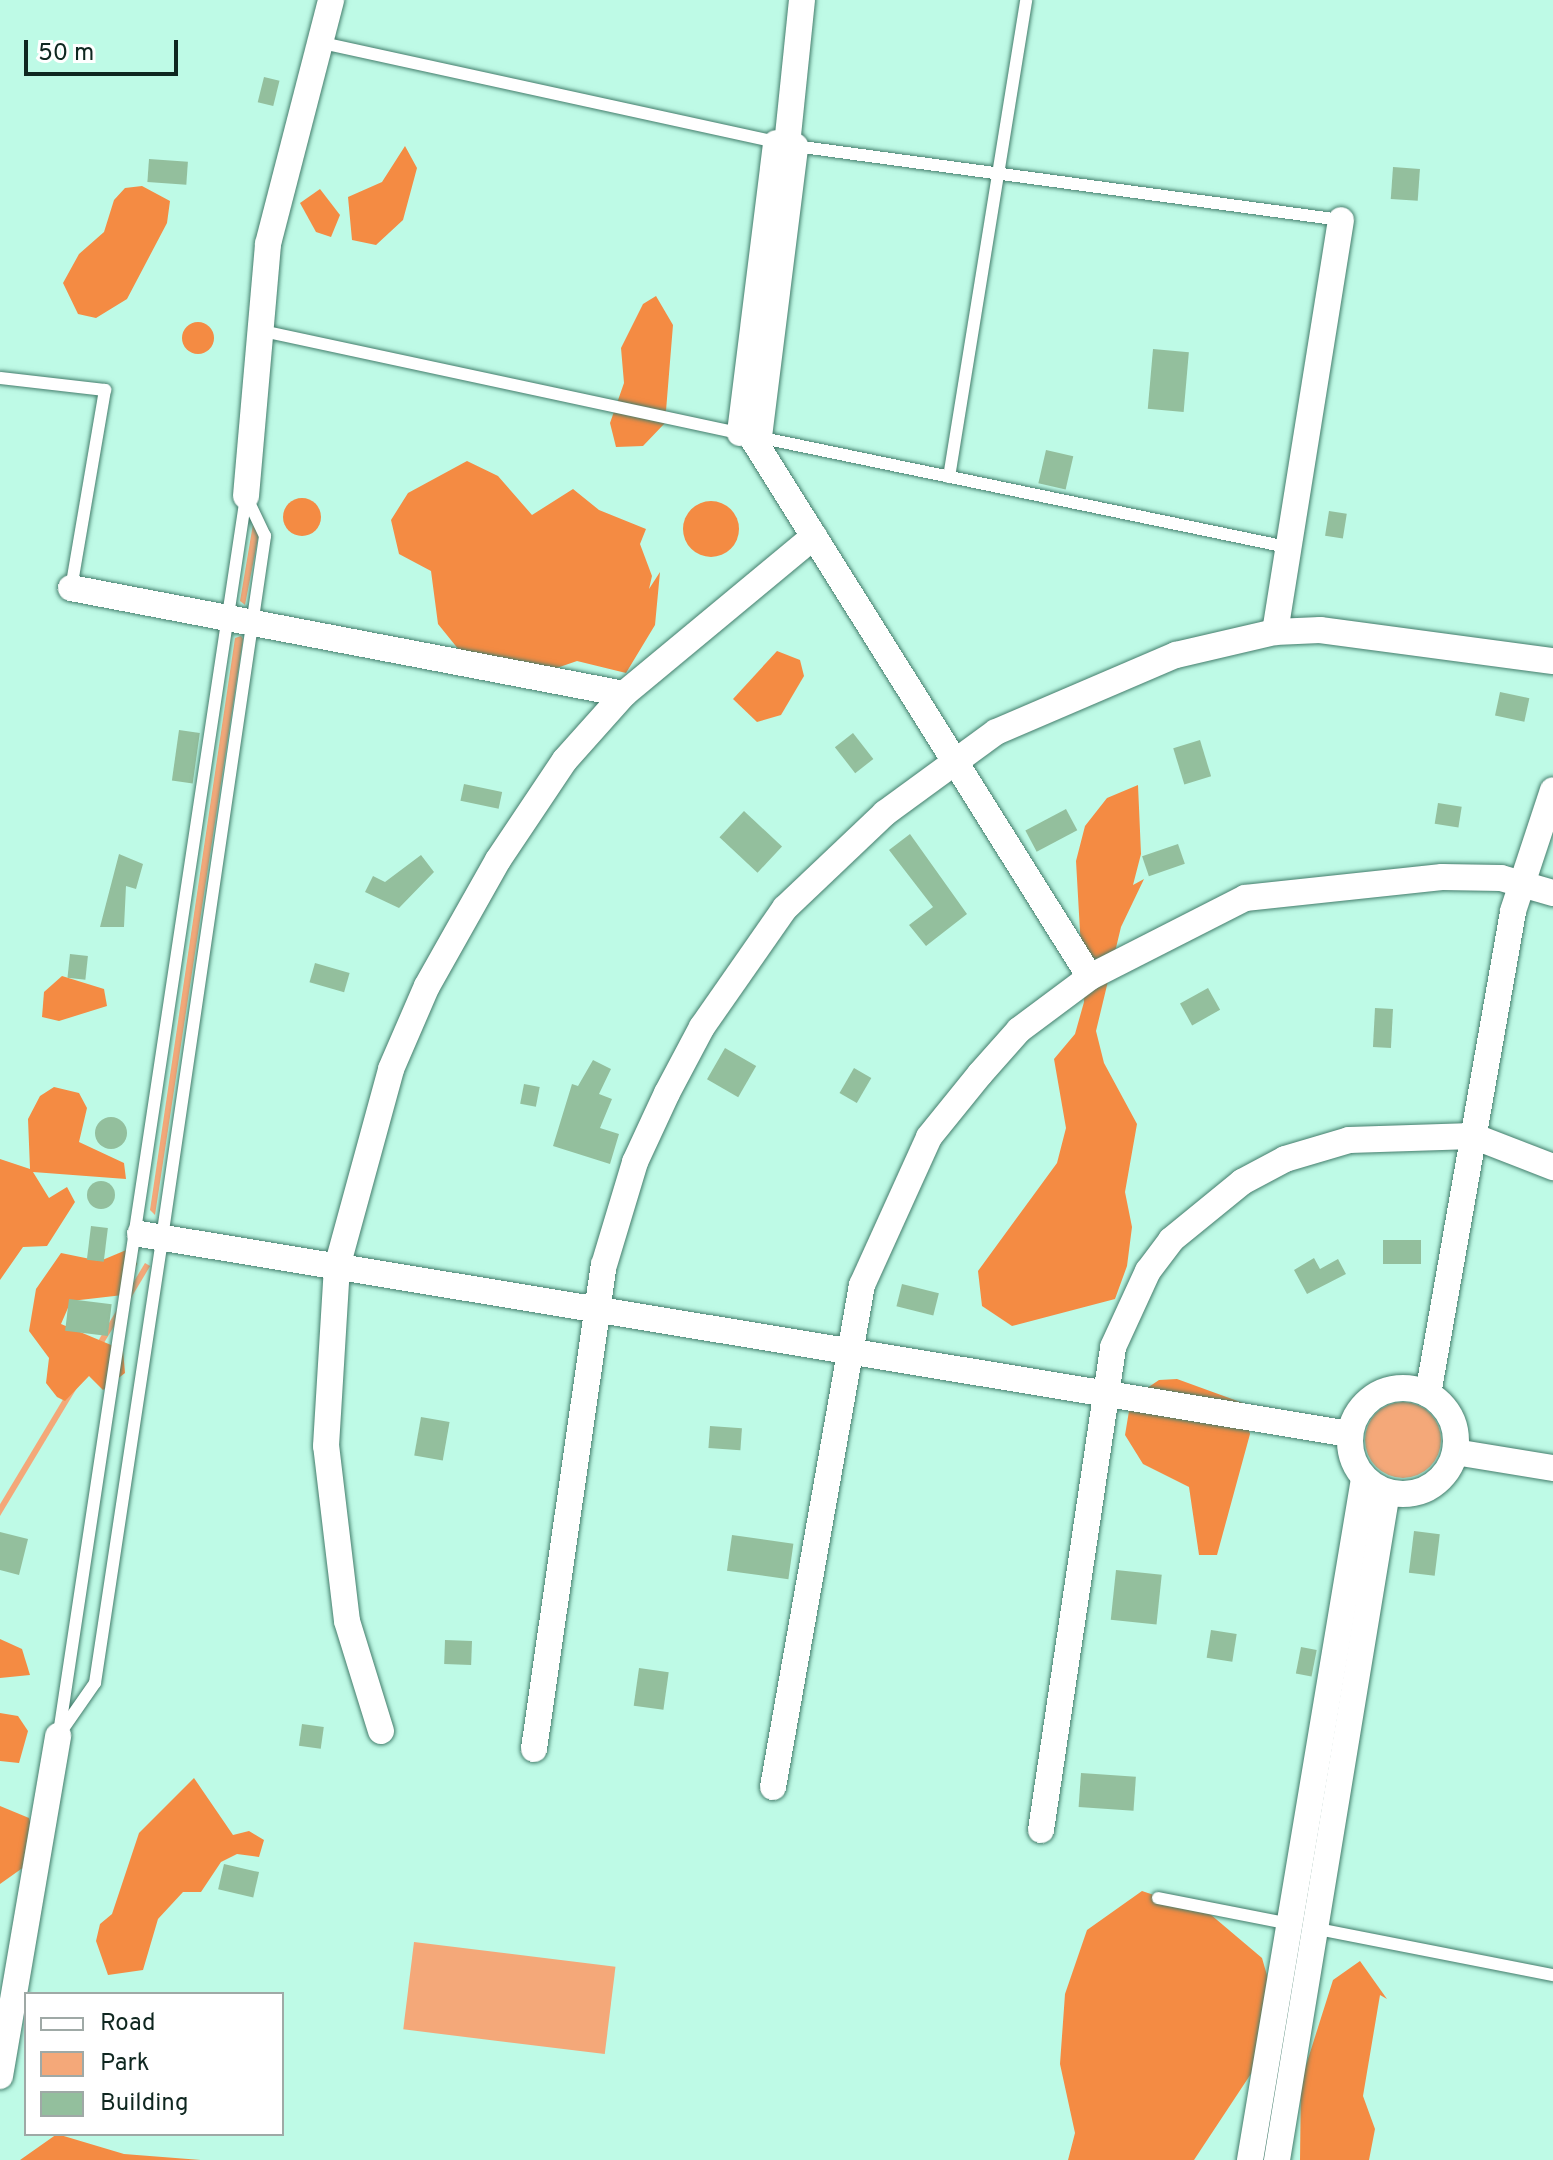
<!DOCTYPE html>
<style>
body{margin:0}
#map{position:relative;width:1553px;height:2160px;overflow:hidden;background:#befae6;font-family:Overpass,sans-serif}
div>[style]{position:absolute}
.green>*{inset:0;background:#f4a879;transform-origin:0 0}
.round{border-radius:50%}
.forest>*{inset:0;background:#f48b43}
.building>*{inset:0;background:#93bf9d;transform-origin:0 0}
.roads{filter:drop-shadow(0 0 2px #447d6c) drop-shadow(0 0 2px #447d6c)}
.service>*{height:12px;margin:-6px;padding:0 6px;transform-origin:6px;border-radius:6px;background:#fff}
.minor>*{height:26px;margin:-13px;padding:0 13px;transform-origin:13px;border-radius:13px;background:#fff}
.minor>.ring{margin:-13px;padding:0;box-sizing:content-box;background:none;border:26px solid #fff;border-radius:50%}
span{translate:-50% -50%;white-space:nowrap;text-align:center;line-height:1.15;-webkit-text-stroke:8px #fff;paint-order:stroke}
.legend{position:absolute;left:24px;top:1992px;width:260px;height:144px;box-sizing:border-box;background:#fff;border:2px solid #9fa9a6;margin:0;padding:10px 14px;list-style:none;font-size:24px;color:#0f2720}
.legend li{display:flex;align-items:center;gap:16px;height:40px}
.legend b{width:40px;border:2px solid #9fa9a6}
.scale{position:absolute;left:24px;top:40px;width:154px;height:36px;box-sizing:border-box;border:4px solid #0f2720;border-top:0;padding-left:10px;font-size:24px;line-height:28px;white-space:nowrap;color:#0f2720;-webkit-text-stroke:6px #fff;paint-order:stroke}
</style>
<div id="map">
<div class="green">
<div style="clip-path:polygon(253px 524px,260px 528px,245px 605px,240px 601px)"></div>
<div style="clip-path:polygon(241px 636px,243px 639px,155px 1215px,150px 1210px,235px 638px)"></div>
<div style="left:145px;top:1263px;width:6px;height:428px;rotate:31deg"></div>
<div class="round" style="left:1365px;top:1402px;width:76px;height:76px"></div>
<div style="left:414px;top:1942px;width:203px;height:88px;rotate:7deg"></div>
</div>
<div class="forest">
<div style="clip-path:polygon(405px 146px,417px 168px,403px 220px,376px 245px,352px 240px,348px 197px,382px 182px)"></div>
<div style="clip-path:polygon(142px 186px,170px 201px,167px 223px,127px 299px,96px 318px,78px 314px,63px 283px,79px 254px,104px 232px,114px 200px,125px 188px)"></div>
<div style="clip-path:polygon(320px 189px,340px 215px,331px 237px,316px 232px,300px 203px)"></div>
<div style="clip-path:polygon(656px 296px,673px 325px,665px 423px,643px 446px,616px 447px,610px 423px,624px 383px,621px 348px,643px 304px)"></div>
<div class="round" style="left:182px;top:322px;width:32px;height:32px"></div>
<div style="clip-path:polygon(467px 461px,498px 476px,532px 515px,573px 489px,599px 510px,646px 529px,640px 544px,652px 576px,649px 589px,660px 572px,655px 625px,626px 673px,577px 661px,525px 679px,459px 650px,438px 624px,431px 571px,399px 554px,391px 520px,408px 493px)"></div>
<div class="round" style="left:283px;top:498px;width:38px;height:38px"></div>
<div class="round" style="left:683px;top:501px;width:56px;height:56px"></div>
<div style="clip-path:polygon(777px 651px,800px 660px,804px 676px,781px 715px,757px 722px,733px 699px)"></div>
<div style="clip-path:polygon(1138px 785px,1141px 854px,1133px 885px,1144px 879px,1121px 927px,1096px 1031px,1104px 1063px,1137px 1124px,1125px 1192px,1132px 1227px,1127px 1266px,1115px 1299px,1012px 1326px,982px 1306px,978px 1271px,1057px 1163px,1066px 1128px,1054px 1059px,1075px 1034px,1084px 1002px,1076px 861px,1085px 826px,1107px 798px)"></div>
<div style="clip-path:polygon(62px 976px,104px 989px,107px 1006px,59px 1021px,42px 1017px,44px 992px)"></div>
<div style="clip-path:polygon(54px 1087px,79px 1093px,87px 1108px,79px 1142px,124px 1163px,126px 1179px,33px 1172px,49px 1198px,67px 1187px,75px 1202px,47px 1246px,23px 1247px,0 1280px,0 1159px,30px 1169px,28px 1119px,40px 1096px)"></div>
<div style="clip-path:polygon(131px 1248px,137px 1264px,123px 1295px,71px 1301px,61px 1324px,123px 1350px,125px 1373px,103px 1390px,89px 1376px,65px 1401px,57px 1397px,46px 1383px,49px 1358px,29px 1331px,36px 1289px,61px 1253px,100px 1261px)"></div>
<div style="clip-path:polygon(1177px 1379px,1243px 1403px,1250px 1434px,1217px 1555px,1199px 1555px,1189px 1487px,1143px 1464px,1125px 1435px,1131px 1399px,1159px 1380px)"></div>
<div style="clip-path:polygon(0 1639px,22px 1649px,30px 1675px,0 1678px)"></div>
<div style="clip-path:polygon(0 1713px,18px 1716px,28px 1731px,19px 1763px,0 1761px)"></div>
<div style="clip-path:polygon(194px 1778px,233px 1835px,249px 1831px,264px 1840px,259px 1857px,237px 1854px,221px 1862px,201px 1892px,183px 1892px,158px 1919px,143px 1970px,108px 1975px,96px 1941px,100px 1924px,112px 1914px,139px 1833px)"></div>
<div style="clip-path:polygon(0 1806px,29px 1818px,34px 1834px,24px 1867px,0 1884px)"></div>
<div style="clip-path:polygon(1142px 1891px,1210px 1914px,1262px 1958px,1282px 2027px,1194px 2160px,1068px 2160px,1075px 2133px,1060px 2064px,1065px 1994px,1087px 1930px)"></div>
<div style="clip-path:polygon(1360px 1961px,1387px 1999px,1380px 1995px,1363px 2096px,1375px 2129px,1369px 2160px,1300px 2160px,1301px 2081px,1333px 1980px)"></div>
<div style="clip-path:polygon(57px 2134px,124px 2154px,201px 2160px,20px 2160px)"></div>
</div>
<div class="building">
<div style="left:264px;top:77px;width:16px;height:26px;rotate:14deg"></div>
<div style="left:149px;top:159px;width:39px;height:23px;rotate:4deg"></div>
<div style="left:1393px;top:167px;width:27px;height:32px;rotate:4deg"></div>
<div style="left:1153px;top:349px;width:36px;height:60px;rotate:5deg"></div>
<div style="left:1046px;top:450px;width:28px;height:34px;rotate:13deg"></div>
<div style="left:1329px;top:511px;width:18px;height:25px;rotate:9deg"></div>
<div style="left:1500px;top:692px;width:30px;height:24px;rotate:12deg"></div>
<div style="left:179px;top:730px;width:21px;height:51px;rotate:8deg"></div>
<div style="left:853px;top:733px;width:33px;height:23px;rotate:52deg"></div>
<div style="left:1200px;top:740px;width:38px;height:28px;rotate:73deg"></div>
<div style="left:464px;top:784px;width:39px;height:17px;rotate:12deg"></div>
<div style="left:1438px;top:803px;width:24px;height:21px;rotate:9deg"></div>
<div style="left:1066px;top:809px;width:24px;height:46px;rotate:62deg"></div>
<div style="left:744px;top:811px;width:52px;height:36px;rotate:43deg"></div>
<div style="clip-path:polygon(910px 834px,967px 914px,926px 946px,909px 925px,933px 907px,889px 850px)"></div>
<div style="left:1178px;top:844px;width:21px;height:38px;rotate:71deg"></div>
<div style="clip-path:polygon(119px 854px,143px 864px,136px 889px,126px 886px,124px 927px,100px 927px)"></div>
<div style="clip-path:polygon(421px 855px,434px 872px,399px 908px,365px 892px,373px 876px,385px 882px)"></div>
<div style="left:70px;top:954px;width:18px;height:24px;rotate:6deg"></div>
<div style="left:315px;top:963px;width:36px;height:20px;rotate:16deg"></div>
<div style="left:1208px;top:988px;width:25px;height:32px;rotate:61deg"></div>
<div style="left:1375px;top:1008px;width:18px;height:39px;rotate:3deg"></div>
<div style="left:725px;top:1048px;width:36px;height:36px;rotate:30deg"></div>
<div style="clip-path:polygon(593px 1060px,611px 1069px,599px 1094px,612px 1099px,600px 1128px,619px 1134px,610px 1164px,553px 1146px,572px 1084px,578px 1086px)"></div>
<div style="left:854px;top:1068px;width:20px;height:29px;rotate:30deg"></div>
<div style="left:524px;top:1084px;width:16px;height:20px;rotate:11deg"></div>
<div class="round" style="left:95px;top:1117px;width:32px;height:32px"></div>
<div class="round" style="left:87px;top:1181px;width:28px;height:28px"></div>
<div style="left:91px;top:1226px;width:17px;height:34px;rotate:7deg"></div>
<div style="left:1421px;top:1240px;width:24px;height:38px;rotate:90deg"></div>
<div style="clip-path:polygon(1314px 1258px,1320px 1269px,1338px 1259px,1346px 1274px,1307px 1294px,1294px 1270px)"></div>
<div style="left:902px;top:1284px;width:38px;height:23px;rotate:14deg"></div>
<div style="left:69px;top:1299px;width:43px;height:32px;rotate:7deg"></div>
<div style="left:421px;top:1417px;width:29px;height:39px;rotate:10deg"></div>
<div style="left:710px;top:1426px;width:32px;height:22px;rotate:4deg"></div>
<div style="left:1414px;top:1531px;width:26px;height:42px;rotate:7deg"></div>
<div style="clip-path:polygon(0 1532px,28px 1539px,19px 1575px,0 1570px)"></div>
<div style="left:732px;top:1535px;width:62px;height:36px;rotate:8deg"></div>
<div style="left:1116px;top:1570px;width:46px;height:50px;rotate:6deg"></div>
<div style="left:1211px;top:1630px;width:26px;height:28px;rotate:9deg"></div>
<div style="left:445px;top:1640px;width:27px;height:24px;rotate:2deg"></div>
<div style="left:1301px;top:1647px;width:16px;height:27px;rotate:11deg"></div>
<div style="left:639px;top:1668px;width:30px;height:38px;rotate:8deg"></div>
<div style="left:302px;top:1724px;width:22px;height:22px;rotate:8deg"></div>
<div style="left:1081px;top:1773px;width:55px;height:34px;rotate:4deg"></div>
<div style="left:224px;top:1864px;width:36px;height:26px;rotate:13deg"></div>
</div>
<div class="roads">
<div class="service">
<div style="left:322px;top:43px;width:484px;rotate:12.3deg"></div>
<div style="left:795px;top:146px;width:551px;rotate:7.72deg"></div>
<div style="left:258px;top:330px;width:493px;rotate:12.1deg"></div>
<div style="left:0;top:378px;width:106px;rotate:6.5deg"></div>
<div style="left:105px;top:390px;width:201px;rotate:99.7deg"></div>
<div style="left:758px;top:437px;width:540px;rotate:11.75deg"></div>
<div style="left:949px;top:477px;width:483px;rotate:-80.8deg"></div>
<div style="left:59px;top:1733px;width:1251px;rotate:-81.4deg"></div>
<div style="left:58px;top:1736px;width:65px;rotate:-55.1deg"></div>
<div style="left:95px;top:1683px;width:450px;rotate:-81.4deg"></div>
<div style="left:162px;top:1238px;width:710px;rotate:-81.65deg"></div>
<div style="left:265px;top:536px;width:44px;rotate:-115.4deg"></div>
<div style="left:1158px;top:1898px;width:136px;rotate:11.1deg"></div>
<div style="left:1313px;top:1928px;width:245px;rotate:11.1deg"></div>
</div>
<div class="minor">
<div style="left:787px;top:145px;width:146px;rotate:-84.1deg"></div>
<div style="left:740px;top:433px;width:292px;rotate:-82.9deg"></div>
<div style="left:751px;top:436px;width:638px;rotate:57.93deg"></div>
<div style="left:759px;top:437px;width:293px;rotate:-82.9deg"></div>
<div style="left:246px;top:496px;width:253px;rotate:-85deg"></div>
<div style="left:268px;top:244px;width:252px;rotate:-75.5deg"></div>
<div style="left:71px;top:588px;width:563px;rotate:10.85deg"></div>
<div style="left:1275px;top:632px;width:417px;rotate:-80.9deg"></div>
<div style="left:140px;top:1234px;width:1226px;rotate:9.39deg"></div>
<div class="ring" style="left:1350px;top:1388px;width:80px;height:80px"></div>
<div style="left:1428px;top:1394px;width:490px;rotate:-80deg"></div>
<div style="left:1513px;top:911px;width:127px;rotate:-71.7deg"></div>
<div style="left:1455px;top:1452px;width:99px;rotate:9.3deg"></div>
<div style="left:381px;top:1731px;width:115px;rotate:-107.2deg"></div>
<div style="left:347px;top:1621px;width:176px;rotate:-96.8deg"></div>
<div style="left:326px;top:1446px;width:179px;rotate:-86.5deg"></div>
<div style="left:337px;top:1267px;width:205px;rotate:-74.7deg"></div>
<div style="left:391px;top:1069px;width:90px;rotate:-66.6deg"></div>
<div style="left:427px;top:986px;width:145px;rotate:-60.6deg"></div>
<div style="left:498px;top:860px;width:120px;rotate:-56.2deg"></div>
<div style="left:565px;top:760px;width:89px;rotate:-48.2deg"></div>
<div style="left:624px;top:694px;width:247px;rotate:-39.7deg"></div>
<div style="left:534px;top:1749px;width:489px;rotate:-81.8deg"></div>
<div style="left:604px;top:1265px;width:108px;rotate:-73.2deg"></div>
<div style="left:635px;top:1162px;width:76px;rotate:-65.1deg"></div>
<div style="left:667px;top:1093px;width:75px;rotate:-62.1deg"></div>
<div style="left:702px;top:1027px;width:145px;rotate:-55.1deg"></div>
<div style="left:785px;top:908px;width:138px;rotate:-43.5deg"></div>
<div style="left:885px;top:813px;width:137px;rotate:-36.1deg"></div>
<div style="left:996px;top:732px;width:196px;rotate:-23.2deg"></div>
<div style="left:1176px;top:655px;width:102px;rotate:-13.1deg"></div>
<div style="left:1275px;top:632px;width:45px;rotate:-2.5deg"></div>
<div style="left:1320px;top:630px;width:235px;rotate:7.6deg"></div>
<div style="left:773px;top:1787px;width:510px;rotate:-79.95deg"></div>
<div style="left:862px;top:1285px;width:162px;rotate:-65.6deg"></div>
<div style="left:929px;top:1137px;width:81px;rotate:-51deg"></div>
<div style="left:980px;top:1074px;width:59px;rotate:-48.4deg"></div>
<div style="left:1019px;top:1030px;width:89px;rotate:-36.7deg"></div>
<div style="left:1090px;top:977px;width:174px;rotate:-27deg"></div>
<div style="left:1245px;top:898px;width:198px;rotate:-6.1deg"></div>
<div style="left:1442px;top:877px;width:59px;rotate:1deg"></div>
<div style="left:1501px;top:878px;width:54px;rotate:16.1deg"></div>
<div style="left:1041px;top:1830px;width:488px;rotate:-81.5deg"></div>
<div style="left:1113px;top:1347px;width:84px;rotate:-65.3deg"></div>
<div style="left:1148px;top:1271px;width:39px;rotate:-53deg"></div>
<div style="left:1171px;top:1240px;width:92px;rotate:-39.2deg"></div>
<div style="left:1242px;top:1182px;width:49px;rotate:-28.1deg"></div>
<div style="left:1285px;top:1159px;width:67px;rotate:-16.5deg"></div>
<div style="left:1349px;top:1140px;width:124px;rotate:-1.8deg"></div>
<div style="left:1473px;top:1136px;width:86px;rotate:21.2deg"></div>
<div style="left:0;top:2076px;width:345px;rotate:-80.3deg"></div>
<div style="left:1250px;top:2160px;width:690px;rotate:-80.5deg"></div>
<div style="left:1277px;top:2160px;width:677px;rotate:-80.65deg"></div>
</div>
</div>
<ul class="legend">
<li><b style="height:10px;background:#fff"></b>Road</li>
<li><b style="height:22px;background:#f4a879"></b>Park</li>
<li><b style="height:22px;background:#93bf9d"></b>Building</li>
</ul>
<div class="scale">50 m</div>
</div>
